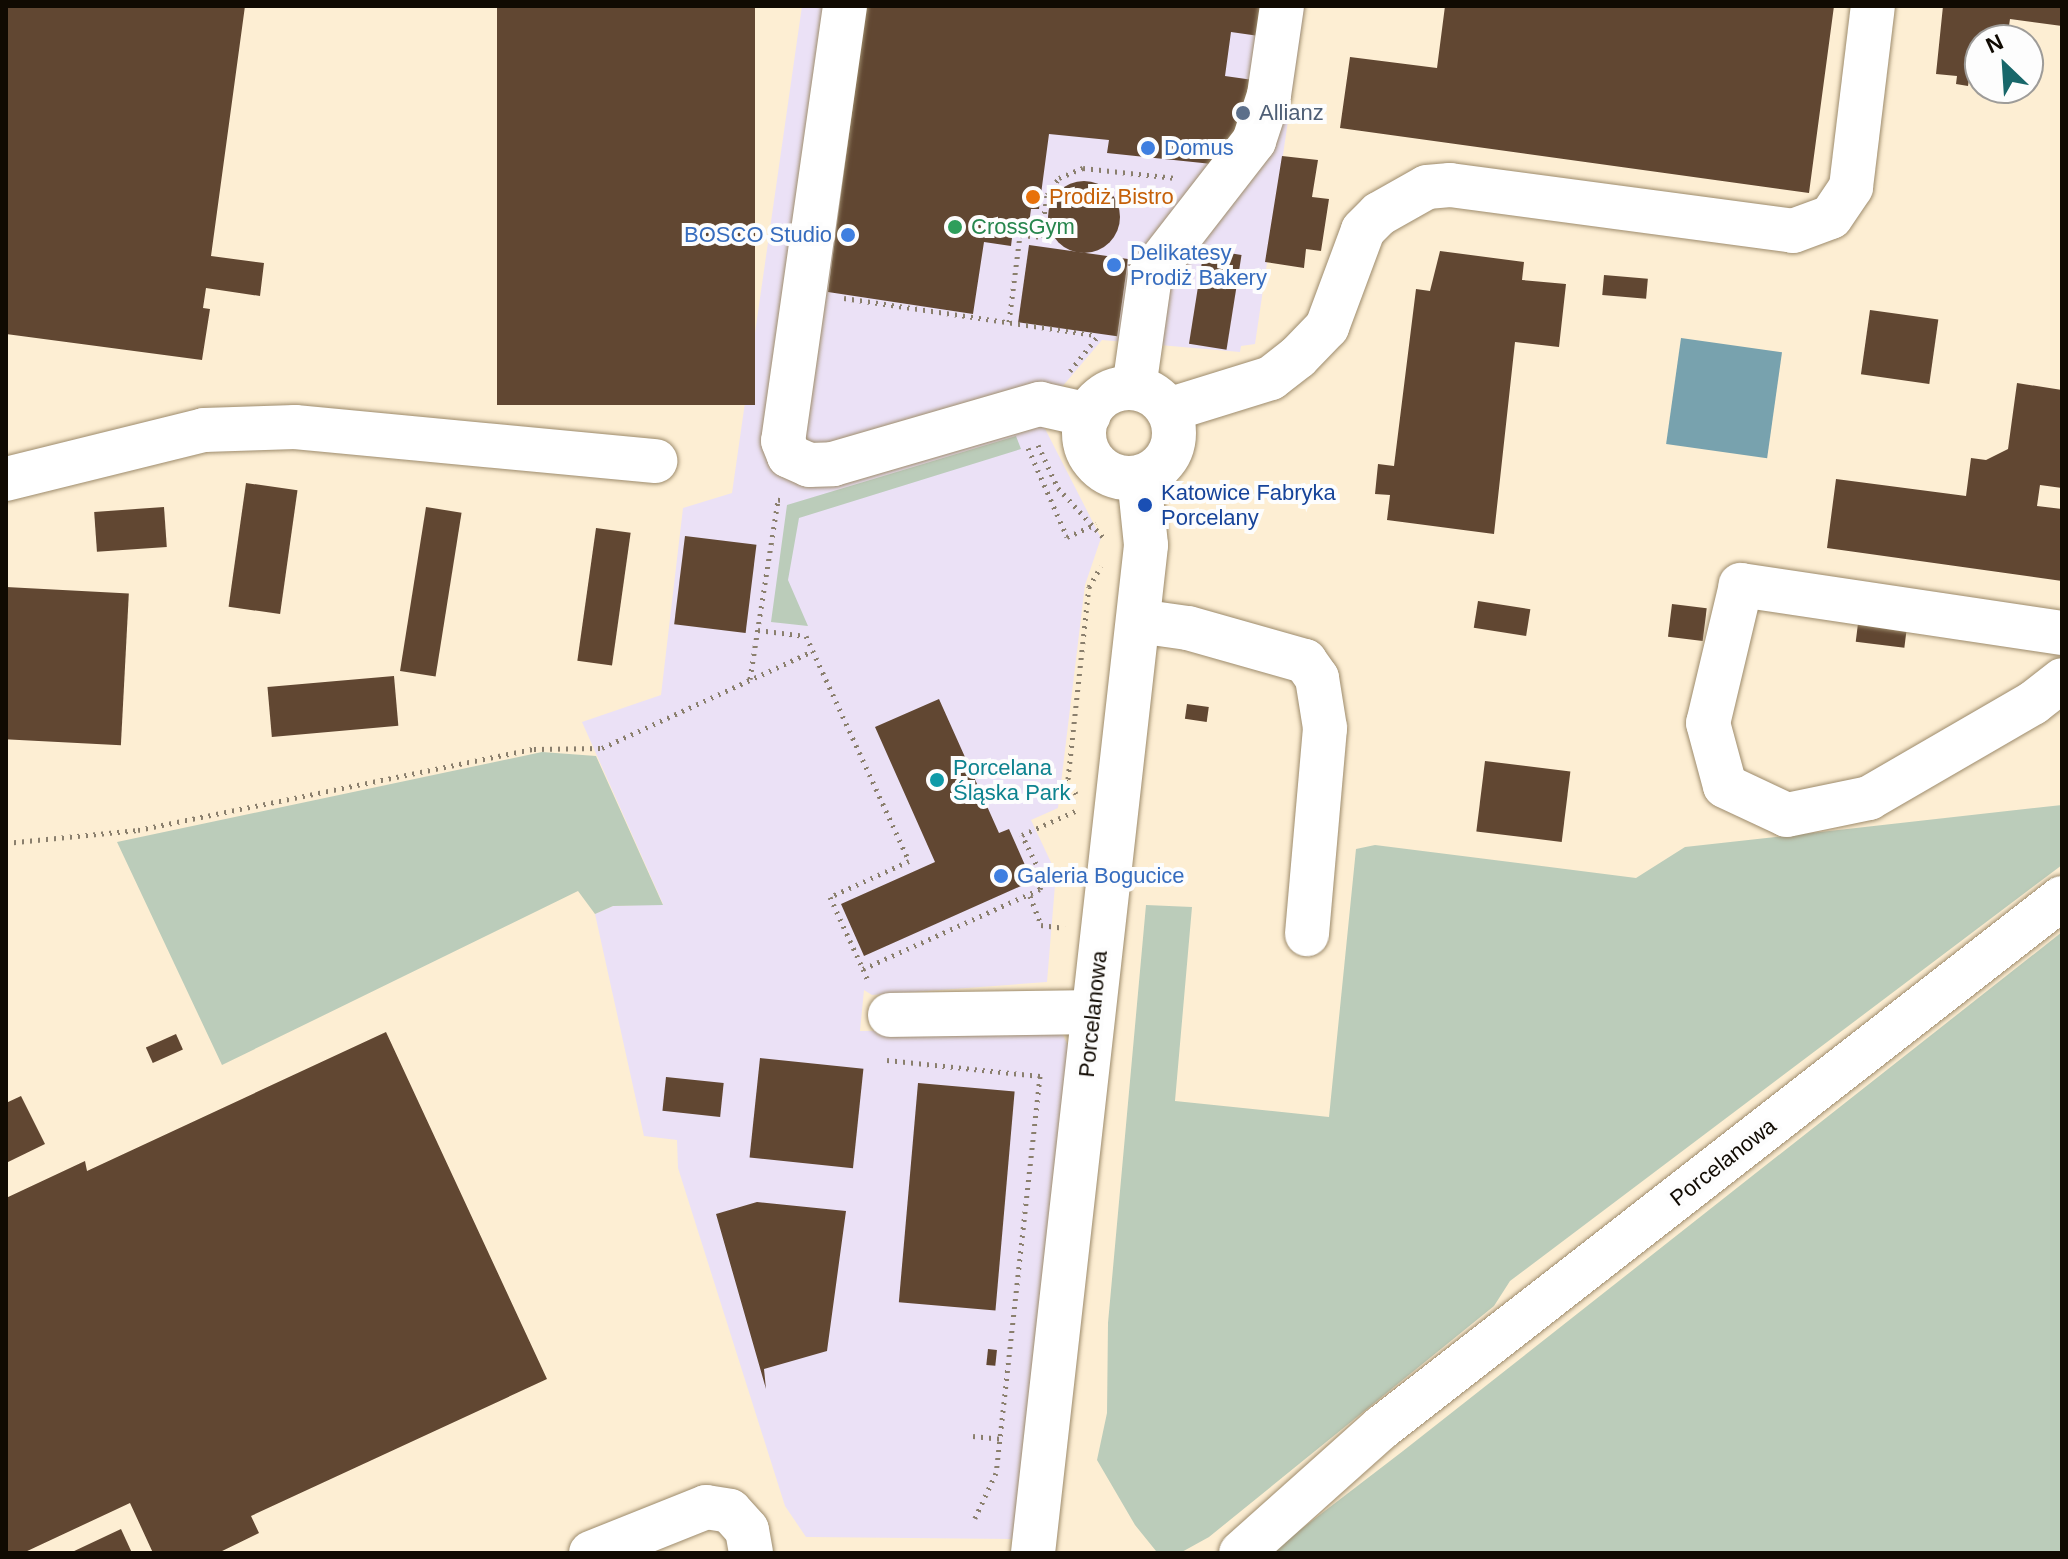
<!DOCTYPE html>
<meta charset="utf-8">
<style>
body{margin:0}
#map{position:relative;width:2068px;height:1559px;overflow:hidden;background:#fdeed3;font-family:Arial,sans-serif}
div>[style]{position:absolute}
.commercial>*{inset:0;background:#ebe1f6}
.green>*{inset:0;background:#bbccba}
.water>*{inset:0;background:#78a2ae;transform-origin:0 0}
.building>*{inset:0;background:#614732;transform-origin:0 0}
.round{border-radius:50%}
.path>*{height:5px;margin-top:-2.5px;transform-origin:0;background:repeating-linear-gradient(90deg,#8a7f6d 0 2px,transparent 0 8px)}
.roads{filter:drop-shadow(0 0 2px #9d8b6c) drop-shadow(0 0 2px #9d8b6c)}
.minor>*{height:44px;margin:-22px;padding:0 22px;transform-origin:22px;border-radius:22px;background:#fff}
.minor>.ring{margin:-22px;padding:0;box-sizing:content-box;background:none;border:44px solid #fff;border-radius:50%}
.dots>*{width:22px;height:22px;translate:-50% -50%;box-sizing:border-box;border:4px solid #fdfdfd;border-radius:50%}
span{translate:-50% -50%;white-space:nowrap;text-align:center;line-height:1.15;-webkit-text-stroke:8px #fdfdfd;paint-order:stroke}
.service-label{font-size:22px;color:#4e5e75}
.left{translate:0 -50%;text-align:left}
.shop-label{font-size:22px;color:#366cbe}
.right{translate:-100% -50%;text-align:right}
.food-label{font-size:22px;color:#c56008}
.leisure-label{font-size:22px;color:#27864d}
.transit-label{font-size:22px;color:#164399}
.culture-label{font-size:22px;color:#0d838f}
.street-label{font-size:22px;color:#100a02}
.frame{position:absolute;inset:0;border:8px solid #100a02;pointer-events:none}
.north{position:absolute;left:1964px;top:24px;width:80px;height:80px;box-sizing:border-box;background:#fdfdfd;border:2px solid #9e9c99;border-radius:50%;rotate:335deg;font-size:22px;font-weight:700;line-height:32px;text-align:center;color:#100a02}
.north::after{content:'';display:block;margin:auto;width:28px;height:36px;background:#18676a;clip-path:polygon(50% 0,100% 100%,50% 72%,0 100%)}
</style>
<div id="map">
<div class="commercial">
<div style="clip-path:polygon(802px 6px,1305px 6px,1255px 344px,1241px 346px,1240px 352px,1102px 340px,1038px 415px,1101px 538px,1085px 585px,1058px 808px,1031px 820px,1056px 873px,1047px 982px,872px 995px,864px 990px,860px 1031px,1052px 1029px,1063px 1035px,1069px 1048px,1015px 1539px,806px 1537px,785px 1506px,678px 1168px,677px 1140px,644px 1136px,595px 914px,613px 906px,663px 904px,582px 722px,661px 695px,683px 508px,732px 493px)"></div>
</div>
<div class="green">
<div style="clip-path:polygon(1016px 436px,1021px 449px,799px 518px,788px 580px,808px 626px,771px 622px,787px 505px)"></div>
<div style="clip-path:polygon(542px 752px,596px 756px,663px 905px,613px 906px,595px 914px,578px 891px,222px 1065px,117px 842px)"></div>
<div style="clip-path:polygon(2062px 805px,2062px 865px,1510px 1281px,1494px 1306px,1209px 1537px,1180px 1553px,1165px 1553px,1156px 1551px,1135px 1525px,1097px 1460px,1107px 1413px,1108px 1323px,1146px 905px,1192px 907px,1175px 1101px,1329px 1117px,1356px 849px,1375px 845px,1636px 878px,1685px 847px)"></div>
<div style="clip-path:polygon(2062px 932px,2062px 1553px,1270px 1553px,1403px 1451px)"></div>
</div>
<div class="water">
<div style="left:1681px;top:338px;width:102px;height:107px;rotate:8deg"></div>
</div>
<div class="building">
<div style="clip-path:polygon(6px 6px,245px 6px,211px 256px,264px 263px,260px 296px,206px 288px,203px 308px,210px 309px,202px 360px,6px 334px)"></div>
<div style="left:497px;top:6px;width:258px;height:399px"></div>
<div style="clip-path:polygon(866px 6px,1263px 6px,1259px 36px,1231px 32px,1225px 76px,1253px 80px,1234px 143px,1216px 140px,1212px 164px,1107px 153px,1109px 140px,1049px 134px,1039px 209px,1031px 209px,1029px 224px,1014px 222px,1011px 246px,984px 242px,973px 314px,828px 292px)"></div>
<div style="clip-path:polygon(1445px 6px,1834px 6px,1809px 193px,1340px 128px,1350px 57px,1437px 68px)"></div>
<div style="clip-path:polygon(1943px 6px,2062px 6px,2062px 26px,2010px 19px,2007px 40px,1980px 40px,1980px 80px,1969px 79px,1968px 86px,1956px 84px,1957px 76px,1936px 74px)"></div>
<div style="clip-path:polygon(1282px 156px,1318px 160px,1312px 197px,1329px 199px,1321px 251px,1306px 249px,1304px 268px,1265px 262px)"></div>
<div class="round" style="left:1048px;top:181px;width:72px;height:72px"></div>
<div style="left:1029px;top:245px;width:100px;height:78px;rotate:8deg"></div>
<div style="left:1204px;top:249px;width:38px;height:96px;rotate:9deg"></div>
<div style="clip-path:polygon(1440px 251px,1524px 262px,1522px 280px,1566px 284px,1559px 347px,1515px 342px,1494px 534px,1387px 520px,1390px 495px,1375px 494px,1378px 464px,1394px 466px,1416px 289px,1430px 291px)"></div>
<div style="left:1604px;top:275px;width:44px;height:20px;rotate:5deg"></div>
<div style="left:1870px;top:310px;width:69px;height:65px;rotate:8deg"></div>
<div style="clip-path:polygon(2017px 383px,2062px 390px,2062px 488px,2040px 485px,2037px 506px,2062px 509px,2062px 581px,1827px 548px,1836px 479px,1966px 496px,1971px 458px,1986px 460px,2008px 449px)"></div>
<div style="left:246px;top:483px;width:52px;height:125px;rotate:8deg"></div>
<div style="left:164px;top:507px;width:40px;height:70px;rotate:86deg"></div>
<div style="left:426px;top:507px;width:36px;height:166px;rotate:9deg"></div>
<div style="left:596px;top:528px;width:35px;height:134px;rotate:8deg"></div>
<div style="left:685px;top:536px;width:72px;height:89px;rotate:7deg"></div>
<div style="left:6px;top:587px;width:123px;height:152px;rotate:3deg"></div>
<div style="left:1478px;top:601px;width:53px;height:27px;rotate:9deg"></div>
<div style="left:1672px;top:604px;width:35px;height:33px;rotate:7deg"></div>
<div style="left:1860px;top:607px;width:49px;height:35px;rotate:7deg"></div>
<div style="left:394px;top:676px;width:50px;height:127px;rotate:85deg"></div>
<div style="clip-path:polygon(939px 699px,999px 833px,1009px 829px,1032px 881px,864px 956px,841px 904px,935px 862px,875px 727px)"></div>
<div style="left:1187px;top:704px;width:22px;height:15px;rotate:8deg"></div>
<div style="left:1485px;top:761px;width:86px;height:71px;rotate:7deg"></div>
<div style="clip-path:polygon(386px 1032px,547px 1379px,251px 1516px,259px 1533px,218px 1553px,153px 1553px,130px 1503px,23px 1553px,6px 1553px,6px 1198px,85px 1161px,87px 1171px)"></div>
<div style="left:176px;top:1034px;width:17px;height:33px;rotate:66deg"></div>
<div style="left:760px;top:1058px;width:104px;height:100px;rotate:6deg"></div>
<div style="left:666px;top:1077px;width:58px;height:34px;rotate:6deg"></div>
<div style="left:918px;top:1083px;width:97px;height:220px;rotate:5deg"></div>
<div style="clip-path:polygon(21px 1096px,45px 1144px,6px 1163px,6px 1103px)"></div>
<div style="clip-path:polygon(757px 1202px,846px 1211px,827px 1351px,764px 1369px,766px 1389px,716px 1214px)"></div>
<div style="left:988px;top:1349px;width:9px;height:16px;rotate:6deg"></div>
<div style="clip-path:polygon(121px 1529px,132px 1553px,70px 1553px)"></div>
</div>
<div class="path">
<div style="left:844px;top:298px;width:254px;rotate:8.4deg"></div>
<div style="left:1009px;top:322px;width:88px;rotate:-82.8deg"></div>
<div style="left:1020px;top:235px;width:21px;rotate:5deg"></div>
<div style="left:1041px;top:237px;width:42px;rotate:-81.9deg"></div>
<div style="left:1047px;top:195px;width:21px;rotate:-55deg"></div>
<div style="left:1059px;top:178px;width:26px;rotate:-23deg"></div>
<div style="left:1083px;top:168px;width:93px;rotate:6.2deg"></div>
<div style="left:1070px;top:371px;width:45px;rotate:-51.3deg"></div>
<div style="left:1038px;top:445px;width:47px;rotate:65.1deg"></div>
<div style="left:1058px;top:488px;width:67px;rotate:47.4deg"></div>
<div style="left:1028px;top:448px;width:97px;rotate:66.3deg"></div>
<div style="left:1067px;top:537px;width:32px;rotate:-24deg"></div>
<div style="left:758px;top:630px;width:48px;rotate:7.1deg"></div>
<div style="left:806px;top:636px;width:247px;rotate:65.4deg"></div>
<div style="left:909px;top:861px;width:87px;rotate:155.5deg"></div>
<div style="left:830px;top:897px;width:79px;rotate:65.4deg"></div>
<div style="left:863px;top:969px;width:194px;rotate:-24.3deg"></div>
<div style="left:1040px;top:889px;width:11px;rotate:-75deg"></div>
<div style="left:1043px;top:878px;width:48px;rotate:-116deg"></div>
<div style="left:1022px;top:835px;width:61px;rotate:-24.1deg"></div>
<div style="left:750px;top:679px;width:181px;rotate:-81.1deg"></div>
<div style="left:778px;top:500px;width:5px;rotate:-11deg"></div>
<div style="left:1076px;top:794px;width:17px;rotate:-118deg"></div>
<div style="left:1068px;top:779px;width:193px;rotate:-83.8deg"></div>
<div style="left:1089px;top:587px;width:24px;rotate:-60deg"></div>
<div style="left:6px;top:843px;width:133px;rotate:-5.6deg"></div>
<div style="left:138px;top:830px;width:404px;rotate:-11.6deg"></div>
<div style="left:534px;top:749px;width:68px;rotate:-0.8deg"></div>
<div style="left:602px;top:748px;width:232px;rotate:-24.7deg"></div>
<div style="left:1030px;top:896px;width:31px;rotate:69deg"></div>
<div style="left:1041px;top:925px;width:24px;rotate:7deg"></div>
<div style="left:863px;top:969px;width:15px;rotate:67deg"></div>
<div style="left:887px;top:1060px;width:154px;rotate:6deg"></div>
<div style="left:1040px;top:1076px;width:399px;rotate:96.3deg"></div>
<div style="left:996px;top:1473px;width:50px;rotate:115deg"></div>
<div style="left:973px;top:1436px;width:27px;rotate:6deg"></div>
</div>
<div class="roads">
<div class="minor">
<div style="left:845px;top:6px;width:439px;rotate:98.1deg"></div>
<div style="left:783px;top:441px;width:16px;rotate:68deg"></div>
<div style="left:789px;top:456px;width:22px;rotate:24deg"></div>
<div style="left:809px;top:465px;width:24px;rotate:-2deg"></div>
<div style="left:833px;top:464px;width:216px;rotate:-16.2deg"></div>
<div style="left:1040px;top:404px;width:50px;rotate:12.7deg"></div>
<div style="left:1134px;top:388px;width:114px;rotate:-81.9deg"></div>
<div style="left:1150px;top:275px;width:170px;rotate:-52.2deg"></div>
<div style="left:1254px;top:141px;width:48px;rotate:-71.9deg"></div>
<div style="left:1269px;top:95px;width:90px;rotate:-81.7deg"></div>
<div class="ring" style="left:1084px;top:388px;width:46px;height:46px"></div>
<div style="left:1168px;top:410px;width:108px;rotate:-17.3deg"></div>
<div style="left:1271px;top:378px;width:34px;rotate:-38deg"></div>
<div style="left:1298px;top:357px;width:42px;rotate:-46deg"></div>
<div style="left:1327px;top:327px;width:103px;rotate:-69.6deg"></div>
<div style="left:1363px;top:230px;width:23px;rotate:-45deg"></div>
<div style="left:1379px;top:214px;width:55px;rotate:-29.4deg"></div>
<div style="left:1427px;top:187px;width:23px;rotate:-5deg"></div>
<div style="left:1450px;top:185px;width:346px;rotate:7.6deg"></div>
<div style="left:1793px;top:231px;width:40px;rotate:-20.2deg"></div>
<div style="left:1831px;top:217px;width:36px;rotate:-56deg"></div>
<div style="left:1851px;top:187px;width:182px;rotate:-83.1deg"></div>
<div style="left:6px;top:479px;width:204px;rotate:-13.9deg"></div>
<div style="left:204px;top:430px;width:91px;rotate:-1.9deg"></div>
<div style="left:295px;top:427px;width:362px;rotate:5.4deg"></div>
<div style="left:1138px;top:621px;width:50px;rotate:8deg"></div>
<div style="left:1188px;top:628px;width:122px;rotate:15.8deg"></div>
<div style="left:1305px;top:661px;width:21px;rotate:55deg"></div>
<div style="left:1317px;top:678px;width:51px;rotate:80.9deg"></div>
<div style="left:1325px;top:728px;width:207px;rotate:95deg"></div>
<div style="left:2062px;top:633px;width:325px;rotate:-171.5deg"></div>
<div style="left:1741px;top:585px;width:142px;rotate:103.4deg"></div>
<div style="left:1708px;top:723px;width:65px;rotate:74.9deg"></div>
<div style="left:1725px;top:786px;width:68px;rotate:25.1deg"></div>
<div style="left:1787px;top:815px;width:84px;rotate:-11.7deg"></div>
<div style="left:1869px;top:798px;width:190px;rotate:-30.1deg"></div>
<div style="left:2033px;top:703px;width:37px;rotate:-38deg"></div>
<div style="left:890px;top:1015px;width:203px;rotate:-0.8deg"></div>
<div style="left:591px;top:1553px;width:124px;rotate:-21.8deg"></div>
<div style="left:706px;top:1507px;width:24px;rotate:9deg"></div>
<div style="left:730px;top:1511px;width:25px;rotate:48deg"></div>
<div style="left:747px;top:1530px;width:23px;rotate:80deg"></div>
<div style="left:1033px;top:1553px;width:1014px;rotate:-83.6deg"></div>
<div style="left:1146px;top:545px;width:68px;rotate:-95.9deg"></div>
<div style="left:1241px;top:1553px;width:188px;rotate:-41.8deg"></div>
<div style="left:1381px;top:1428px;width:863px;rotate:-37.89deg"></div>
</div>
</div>
<div class="dots">
<div style="left:1243px;top:113px;background:#5c6f8a"></div>
<div style="left:1148px;top:148px;background:#3f7fe0"></div>
<div style="left:1033px;top:197px;background:#e8710a"></div>
<div style="left:955px;top:227px;background:#2e9e5b"></div>
<div style="left:848px;top:235px;background:#3f7fe0"></div>
<div style="left:1114px;top:265px;background:#3f7fe0"></div>
<div style="left:1145px;top:505px;background:#1a4fb4"></div>
<div style="left:937px;top:780px;background:#0f9aa8"></div>
<div style="left:1001px;top:876px;background:#3f7fe0"></div>
</div>
<div class="service-label">
<span class="left" style="left:1259px;top:113px">Allianz</span>
</div>
<div class="shop-label">
<span class="left" style="left:1164px;top:148px">Domus</span>
<span class="right" style="left:832px;top:235px">BOSCO Studio</span>
<span class="left" style="left:1130px;top:265px">Delikatesy<br>Prodiż Bakery</span>
<span class="left" style="left:1017px;top:876px">Galeria Bogucice</span>
</div>
<div class="food-label">
<span class="left" style="left:1049px;top:197px">Prodiż Bistro</span>
</div>
<div class="leisure-label">
<span class="left" style="left:971px;top:227px">CrossGym</span>
</div>
<div class="transit-label">
<span class="left" style="left:1161px;top:505px">Katowice Fabryka<br>Porcelany</span>
</div>
<div class="culture-label">
<span class="left" style="left:953px;top:780px">Porcelana<br>Śląska Park</span>
</div>
<div class="street-label">
<span style="left:1093px;top:1014px;rotate:-84deg">Porcelanowa</span>
<span style="left:1723px;top:1162px;rotate:-38deg">Porcelanowa</span>
</div>
<div class="frame"></div>
<div class="north">N</div>
</div>
